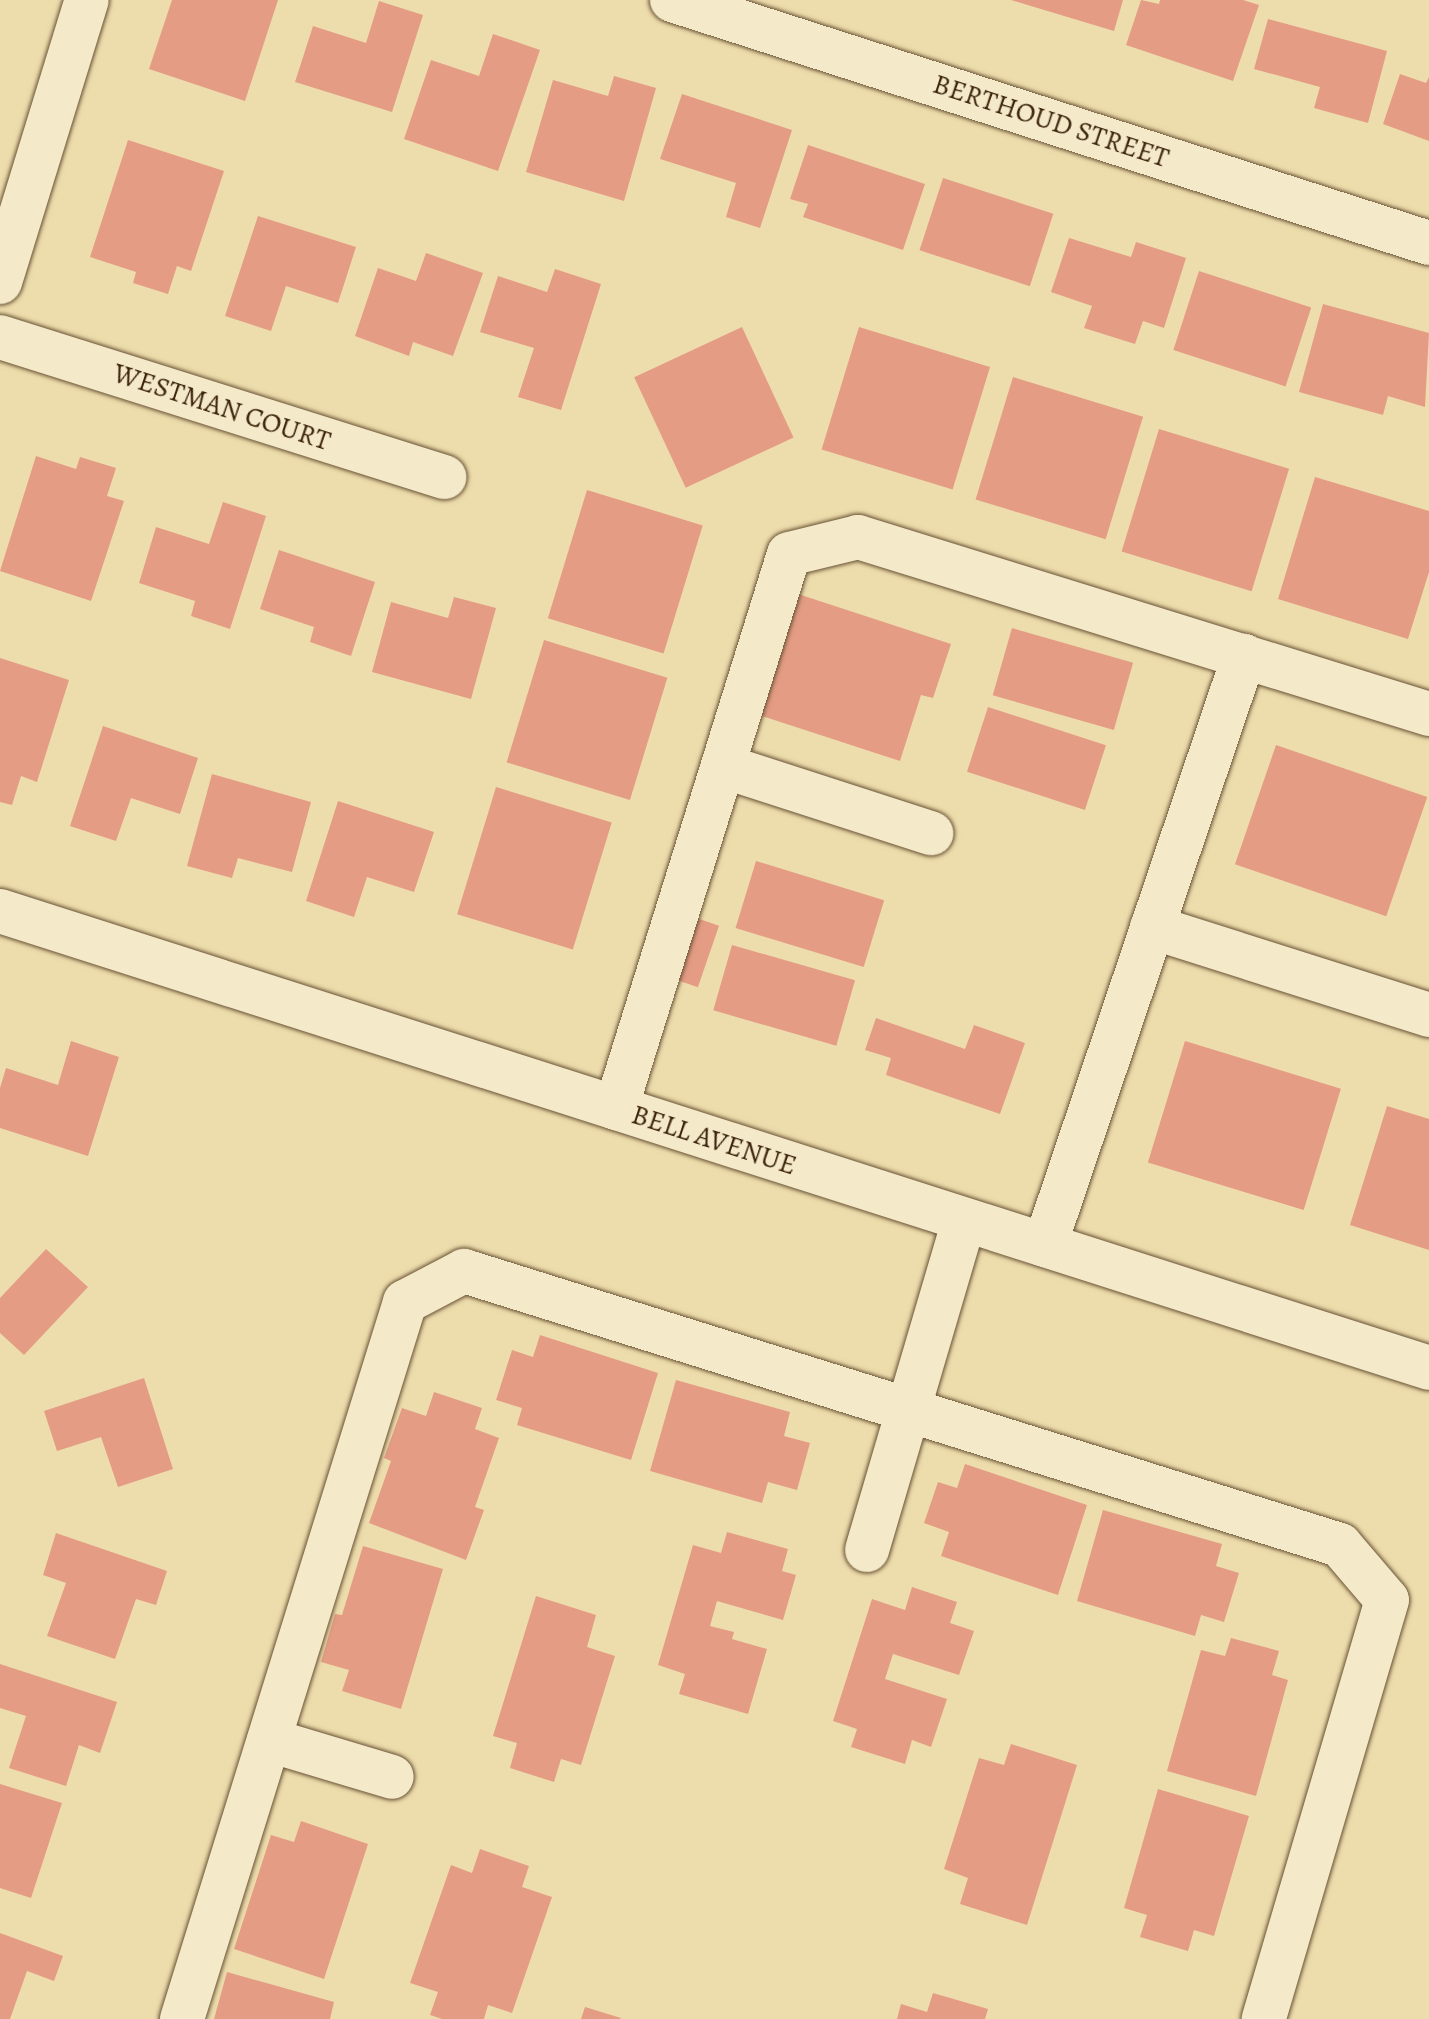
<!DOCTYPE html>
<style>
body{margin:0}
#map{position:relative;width:1429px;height:2019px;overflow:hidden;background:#eeddac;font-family:Alegreya,serif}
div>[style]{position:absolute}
.building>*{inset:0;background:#e49c84;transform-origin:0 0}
.roads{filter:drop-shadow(0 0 2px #685235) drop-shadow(0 0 2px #685235)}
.minor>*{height:44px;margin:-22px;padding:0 22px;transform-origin:22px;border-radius:22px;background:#f4e9c9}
span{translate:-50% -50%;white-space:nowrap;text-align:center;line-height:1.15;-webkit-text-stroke:8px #f4e9c9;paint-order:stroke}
.street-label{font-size:28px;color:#3c240d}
</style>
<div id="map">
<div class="building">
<div style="clip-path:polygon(172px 0,278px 0,245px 101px,149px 69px)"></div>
<div style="clip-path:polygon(1011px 0,1123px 0,1114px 31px)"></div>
<div style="clip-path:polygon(1141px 0,1159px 4px,1160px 0,1243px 0,1259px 5px,1233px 81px,1126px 45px)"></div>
<div style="clip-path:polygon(379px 1px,423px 15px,392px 112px,295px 82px,313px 26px,366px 43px)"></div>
<div style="clip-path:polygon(1268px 19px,1387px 51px,1368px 123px,1314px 108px,1320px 87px,1254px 69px)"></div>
<div style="clip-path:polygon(493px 34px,540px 50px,498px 171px,404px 139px,431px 60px,479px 76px)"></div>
<div style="clip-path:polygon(1400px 74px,1426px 83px,1429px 77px,1429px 141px,1383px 124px)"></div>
<div style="clip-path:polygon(614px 76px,656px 88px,624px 201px,526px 172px,553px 80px,608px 96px)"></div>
<div style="clip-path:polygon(682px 94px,792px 130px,760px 228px,726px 217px,736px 183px,660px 159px)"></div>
<div style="clip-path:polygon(128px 140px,224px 171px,191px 271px,177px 266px,168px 294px,133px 283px,136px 272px,90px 257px)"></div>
<div style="clip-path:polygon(808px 145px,925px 184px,903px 250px,803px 217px,808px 204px,790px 199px)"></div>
<div style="left:943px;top:178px;width:116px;height:76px;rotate:18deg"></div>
<div style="clip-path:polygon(258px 216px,356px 247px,338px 303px,286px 286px,271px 331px,225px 316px)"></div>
<div style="clip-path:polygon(1069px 238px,1131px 257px,1136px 242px,1186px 258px,1164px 328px,1143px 321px,1135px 344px,1084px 328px,1092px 306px,1051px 292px)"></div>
<div style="clip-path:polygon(426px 253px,483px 273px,453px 356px,413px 342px,409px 356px,355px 336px,378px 268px,416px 281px)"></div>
<div style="clip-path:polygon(555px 269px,601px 284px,561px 410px,518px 397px,534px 348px,480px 332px,498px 276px,547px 292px)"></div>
<div style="left:1199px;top:271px;width:118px;height:83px;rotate:18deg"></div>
<div style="clip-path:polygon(1323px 304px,1429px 333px,1425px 407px,1388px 396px,1383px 415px,1299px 392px)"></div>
<div style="left:742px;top:327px;width:122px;height:119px;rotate:65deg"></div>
<div style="left:859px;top:327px;width:137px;height:128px;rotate:17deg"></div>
<div style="left:1013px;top:377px;width:136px;height:128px;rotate:17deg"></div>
<div style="left:1159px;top:429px;width:136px;height:128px;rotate:17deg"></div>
<div style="clip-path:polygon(36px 456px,76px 469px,80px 457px,116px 468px,107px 496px,124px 501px,91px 601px,0 571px)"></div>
<div style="clip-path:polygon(1315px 477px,1429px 511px,1429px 572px,1408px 639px,1278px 599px)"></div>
<div style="left:587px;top:490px;width:121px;height:134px;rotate:17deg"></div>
<div style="clip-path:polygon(223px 502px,266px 516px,230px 629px,191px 616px,195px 601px,139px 583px,156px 527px,209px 544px)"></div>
<div style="clip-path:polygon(279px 550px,375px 582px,351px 656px,310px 642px,314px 627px,260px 609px)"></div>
<div style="clip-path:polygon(795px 593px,951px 644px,933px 698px,921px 695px,900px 761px,756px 714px)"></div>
<div style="clip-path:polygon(454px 597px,496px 608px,471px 699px,372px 672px,391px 602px,448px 618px)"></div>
<div style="left:1012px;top:628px;width:126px;height:70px;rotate:16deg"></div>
<div style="left:544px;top:640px;width:129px;height:128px;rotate:17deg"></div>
<div style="clip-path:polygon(0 658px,69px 680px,37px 782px,21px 776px,12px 805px,0 802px)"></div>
<div style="left:988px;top:707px;width:124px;height:68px;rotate:18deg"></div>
<div style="clip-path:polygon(103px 726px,198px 758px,180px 814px,131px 798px,116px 841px,70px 826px)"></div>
<div style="left:1276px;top:745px;width:160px;height:126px;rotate:19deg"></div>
<div style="clip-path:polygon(212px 774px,311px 802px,292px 872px,238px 858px,232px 878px,187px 866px)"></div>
<div style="left:496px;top:787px;width:121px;height:133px;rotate:17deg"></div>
<div style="clip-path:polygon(338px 801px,434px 832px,414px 892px,367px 877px,354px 917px,306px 901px)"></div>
<div style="left:756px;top:861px;width:134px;height:70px;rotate:17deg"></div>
<div style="left:685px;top:914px;width:36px;height:65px;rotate:19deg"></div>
<div style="left:732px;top:945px;width:128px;height:68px;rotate:16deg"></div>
<div style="clip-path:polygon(876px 1018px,965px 1049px,974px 1025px,1025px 1043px,1000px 1114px,886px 1075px,891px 1058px,865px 1050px)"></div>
<div style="clip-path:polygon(71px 1041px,119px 1057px,88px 1156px,0 1128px,0 1088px,6px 1068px,58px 1085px)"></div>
<div style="left:1185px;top:1041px;width:163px;height:127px;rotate:17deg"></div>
<div style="clip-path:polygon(1387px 1106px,1429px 1119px,1429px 1250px,1350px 1225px)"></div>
<div style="clip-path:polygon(46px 1249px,88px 1287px,24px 1355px,0 1333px,0 1298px)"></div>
<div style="clip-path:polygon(540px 1335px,658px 1373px,631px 1460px,517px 1425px,522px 1408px,496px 1400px,512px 1350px,533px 1357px)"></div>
<div style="clip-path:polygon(144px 1378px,173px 1469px,118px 1487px,101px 1437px,57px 1451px,44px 1411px)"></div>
<div style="clip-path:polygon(676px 1380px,790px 1412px,784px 1436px,810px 1443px,797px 1490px,768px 1482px,762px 1503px,650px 1471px)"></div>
<div style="clip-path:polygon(434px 1392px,482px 1408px,475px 1429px,499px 1438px,475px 1507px,484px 1510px,466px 1560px,369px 1523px,391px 1461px,384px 1458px,402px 1408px,426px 1416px)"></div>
<div style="clip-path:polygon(965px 1464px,1087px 1505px,1058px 1595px,941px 1556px,949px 1532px,924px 1523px,938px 1482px,957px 1488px)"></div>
<div style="clip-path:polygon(1103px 1510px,1222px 1544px,1216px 1566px,1239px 1573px,1224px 1622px,1201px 1615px,1195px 1636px,1077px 1601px)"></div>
<div style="clip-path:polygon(727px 1532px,788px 1549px,782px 1571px,796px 1575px,783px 1620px,717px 1601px,710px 1626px,734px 1632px,732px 1639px,767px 1649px,748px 1714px,679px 1694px,685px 1674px,658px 1665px,693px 1545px,721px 1553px)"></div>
<div style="clip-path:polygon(56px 1533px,167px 1571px,156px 1605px,136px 1599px,115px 1659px,47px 1636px,66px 1583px,43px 1575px)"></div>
<div style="clip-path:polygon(363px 1546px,443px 1569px,401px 1709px,342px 1691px,349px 1670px,321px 1662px,335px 1614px,342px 1615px)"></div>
<div style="clip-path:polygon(912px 1587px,957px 1602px,950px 1623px,974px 1631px,959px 1675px,893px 1654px,885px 1679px,947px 1699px,931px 1747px,912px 1740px,905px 1764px,851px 1747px,857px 1729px,833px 1721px,872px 1599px,905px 1610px)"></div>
<div style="clip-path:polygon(536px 1596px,596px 1615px,587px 1647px,615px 1656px,581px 1765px,561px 1759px,554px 1782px,510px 1768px,517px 1743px,493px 1736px)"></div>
<div style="clip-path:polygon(1231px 1638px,1279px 1651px,1272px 1675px,1288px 1680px,1256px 1796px,1167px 1771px,1201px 1650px,1225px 1656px)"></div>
<div style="clip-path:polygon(0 1664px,117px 1702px,100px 1753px,79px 1745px,66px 1786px,9px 1768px,26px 1716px,0 1708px)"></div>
<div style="clip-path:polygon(1011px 1744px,1077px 1765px,1027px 1925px,960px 1904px,968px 1878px,944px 1869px,979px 1758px,1004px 1765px)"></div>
<div style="clip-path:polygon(0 1784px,62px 1803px,31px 1898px,0 1888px)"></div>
<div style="clip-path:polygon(1158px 1789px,1249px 1816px,1214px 1936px,1194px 1930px,1188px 1951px,1140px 1937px,1147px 1915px,1124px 1908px)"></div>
<div style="clip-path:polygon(301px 1821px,368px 1844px,324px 1979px,234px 1949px,271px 1835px,294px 1842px)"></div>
<div style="clip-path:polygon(480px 1849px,529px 1866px,522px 1887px,552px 1897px,512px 2013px,488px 2005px,484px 2019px,442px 2019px,430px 2015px,438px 1992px,410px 1983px,451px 1865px,472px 1873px)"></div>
<div style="clip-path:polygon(0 1933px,63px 1956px,54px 1981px,27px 1971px,10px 2019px,0 2019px)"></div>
<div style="clip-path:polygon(227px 1972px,334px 2002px,330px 2019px,214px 2019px)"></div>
<div style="clip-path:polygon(933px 1993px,988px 2009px,985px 2019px,897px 2019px,901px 2004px,927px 2012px)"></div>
<div style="clip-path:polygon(585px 2007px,621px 2018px,620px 2019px,581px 2019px)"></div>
</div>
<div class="roads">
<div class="minor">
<div style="left:672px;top:0;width:795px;rotate:17.8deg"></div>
<div style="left:0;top:282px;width:295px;rotate:-72.9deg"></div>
<div style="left:0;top:337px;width:466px;rotate:17.5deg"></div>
<div style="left:723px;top:766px;width:219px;rotate:17.9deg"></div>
<div style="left:0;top:911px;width:1500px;rotate:17.73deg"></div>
<div style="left:1152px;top:927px;width:291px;rotate:17.6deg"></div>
<div style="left:616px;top:1108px;width:580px;rotate:-72.66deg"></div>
<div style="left:789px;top:554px;width:71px;rotate:-13.8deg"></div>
<div style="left:858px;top:537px;width:598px;rotate:17.22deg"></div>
<div style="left:1045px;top:1245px;width:622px;rotate:-71.33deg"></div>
<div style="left:867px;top:1550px;width:344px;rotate:-73.6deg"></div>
<div style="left:269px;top:1740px;width:128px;rotate:16.7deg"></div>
<div style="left:182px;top:2019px;width:751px;rotate:-72.72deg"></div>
<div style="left:405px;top:1302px;width:67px;rotate:-27.7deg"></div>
<div style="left:464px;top:1271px;width:918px;rotate:17.37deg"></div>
<div style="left:1340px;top:1545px;width:72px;rotate:49.5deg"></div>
<div style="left:1387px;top:1600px;width:437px;rotate:106.4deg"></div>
</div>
</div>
<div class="street-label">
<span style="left:1051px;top:121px;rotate:18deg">BERTHOUD STREET</span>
<span style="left:222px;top:407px;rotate:18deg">WESTMAN COURT</span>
<span style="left:714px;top:1140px;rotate:18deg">BELL AVENUE</span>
</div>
</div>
